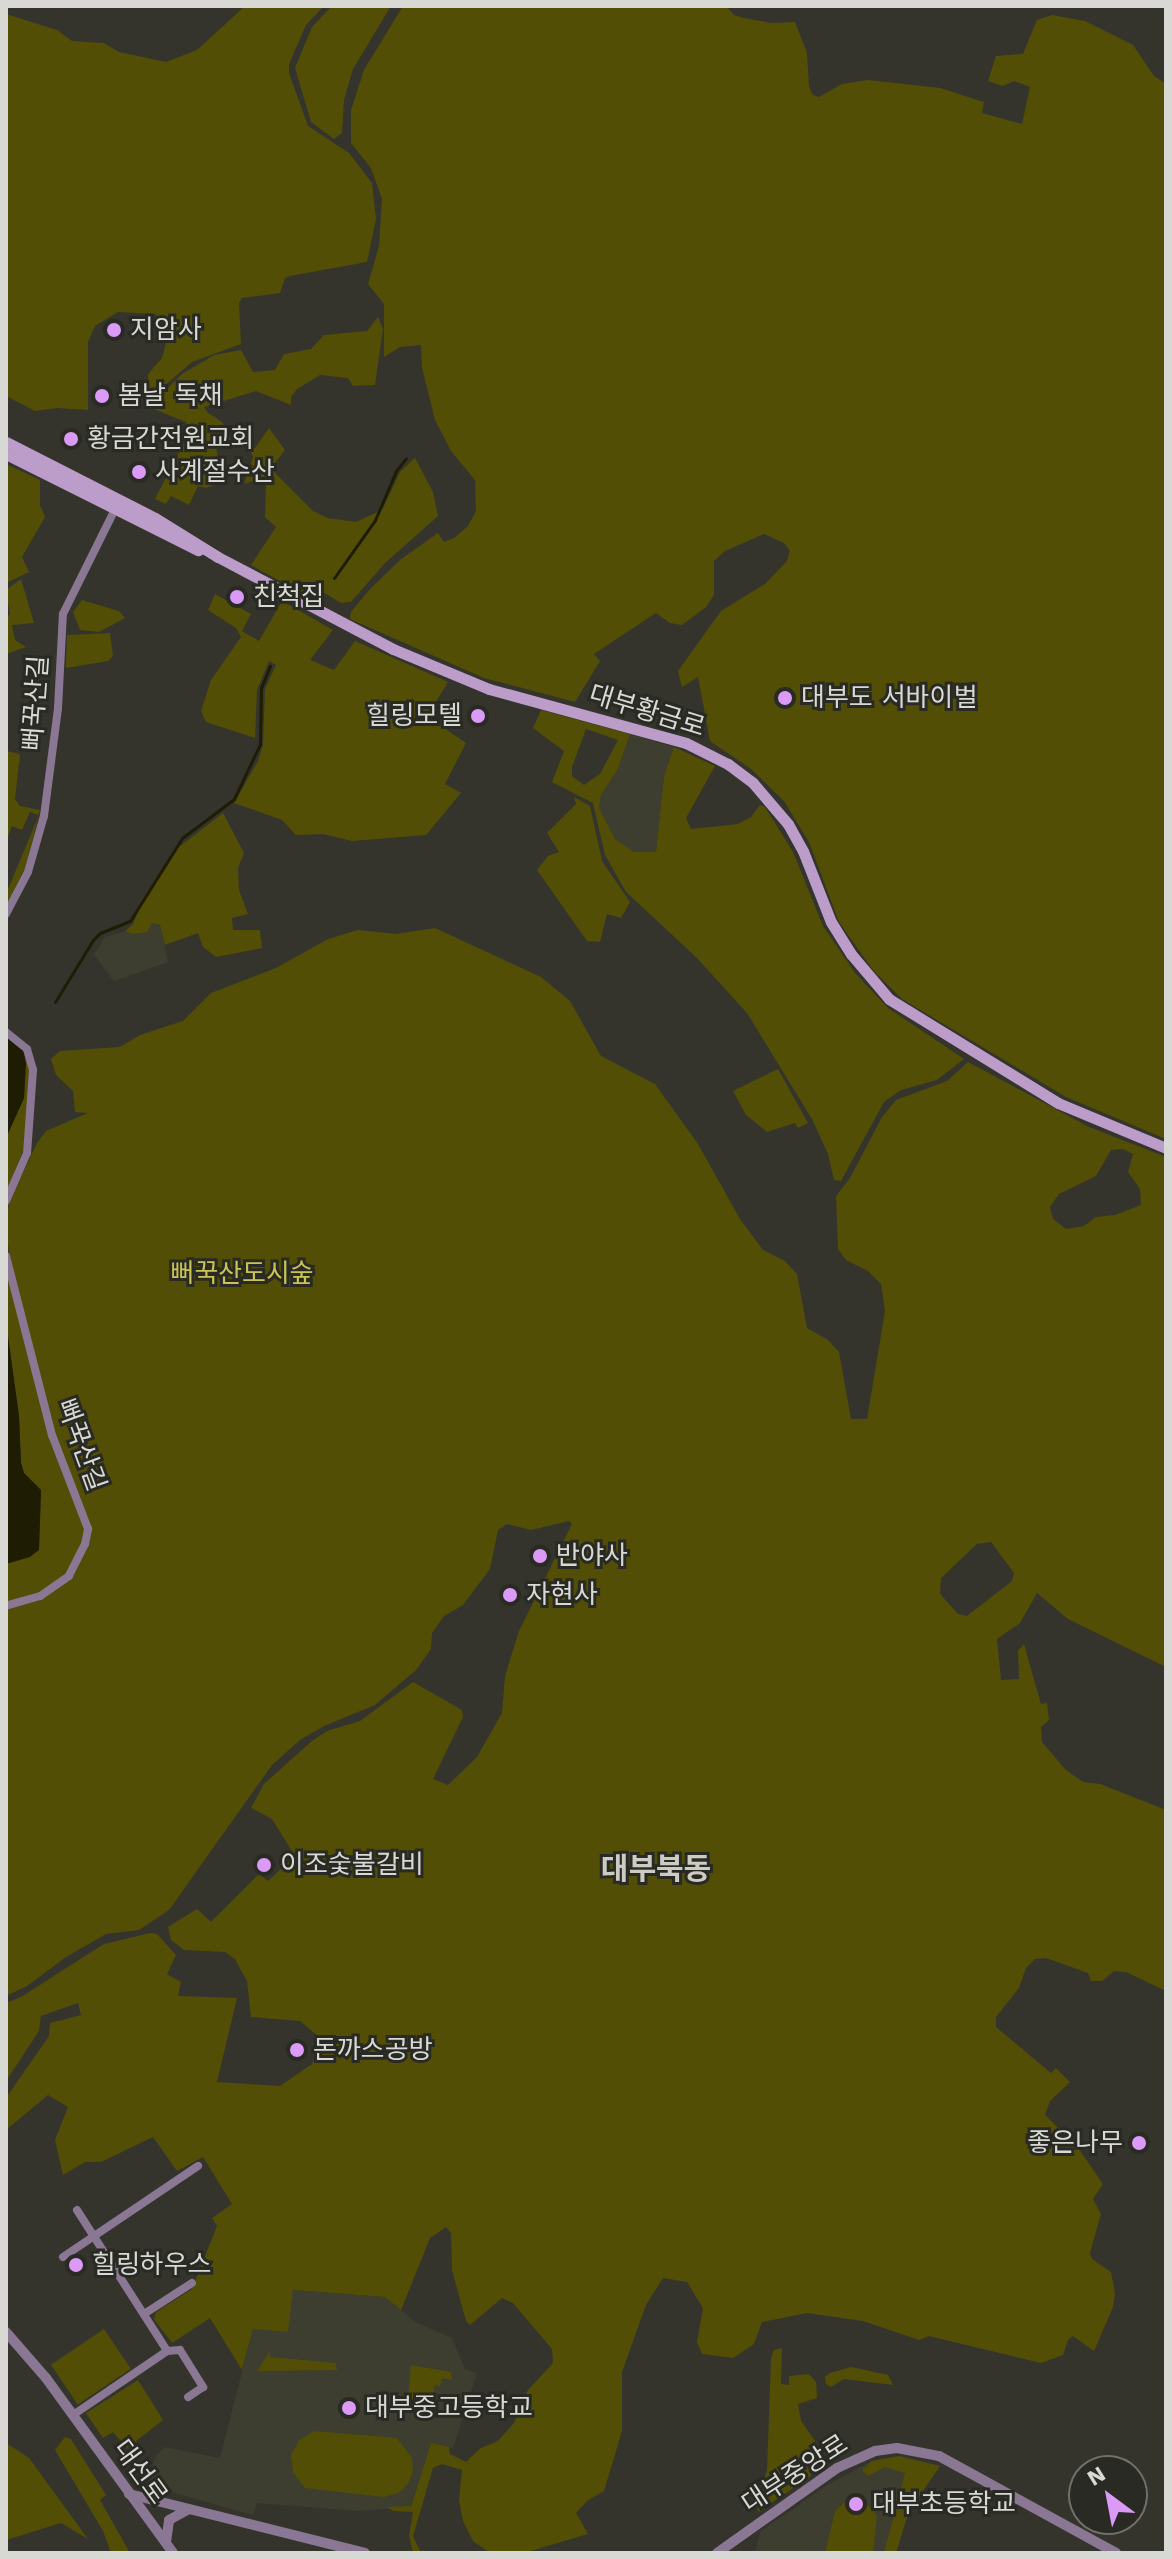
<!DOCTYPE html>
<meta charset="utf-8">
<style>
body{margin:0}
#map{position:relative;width:1172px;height:2559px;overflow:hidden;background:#34342d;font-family:"Work Sans","Noto Sans KR",sans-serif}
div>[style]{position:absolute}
.built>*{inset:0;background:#3d3d30}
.green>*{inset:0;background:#524e06;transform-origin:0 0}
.water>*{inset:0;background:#1e1c03}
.stream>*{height:3px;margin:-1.5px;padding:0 1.5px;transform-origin:1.5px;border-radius:1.5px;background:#1e1c03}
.minor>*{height:8px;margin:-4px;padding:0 4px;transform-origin:4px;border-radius:4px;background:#8a7793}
.tertiary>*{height:10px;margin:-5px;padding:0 5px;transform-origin:5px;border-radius:5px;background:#8a7793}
.secondary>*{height:11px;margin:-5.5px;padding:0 5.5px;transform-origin:5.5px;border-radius:5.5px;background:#bc9dca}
.dots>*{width:22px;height:22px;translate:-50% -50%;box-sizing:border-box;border:4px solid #2a2a24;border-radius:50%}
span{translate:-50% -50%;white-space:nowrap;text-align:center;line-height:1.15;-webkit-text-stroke:6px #2a2a24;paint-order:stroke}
.poi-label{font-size:26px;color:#d8d8d4}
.left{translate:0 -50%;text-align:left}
.right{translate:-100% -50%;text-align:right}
.street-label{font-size:26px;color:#d8d8d4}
.park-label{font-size:26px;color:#c9c451}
.quarter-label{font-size:30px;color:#ccccc4;font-weight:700}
.frame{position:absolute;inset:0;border:8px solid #d8d8d4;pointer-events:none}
.north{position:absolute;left:1068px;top:2455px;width:80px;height:80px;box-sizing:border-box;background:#2a2a24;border:2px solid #70706a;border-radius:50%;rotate:328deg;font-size:22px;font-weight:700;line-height:32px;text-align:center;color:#d8d8d4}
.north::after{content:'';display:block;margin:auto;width:28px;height:36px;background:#da9af6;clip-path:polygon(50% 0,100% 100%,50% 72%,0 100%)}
</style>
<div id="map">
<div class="built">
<div style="clip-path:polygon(630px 734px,674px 747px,664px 776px,656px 852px,649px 855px,634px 852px,615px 839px,599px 808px,601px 795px,618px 769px)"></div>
<div style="clip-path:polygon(152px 923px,161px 926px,168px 962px,114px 981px,94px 955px,105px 937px,125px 931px,133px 934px)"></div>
<div style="clip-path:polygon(293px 2290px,385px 2297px,417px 2323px,452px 2338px,465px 2369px,477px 2373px,453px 2448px,431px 2443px,410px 2507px,357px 2511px,257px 2503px,253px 2515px,149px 2486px,154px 2459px,164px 2447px,220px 2458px,253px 2329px)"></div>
<div style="clip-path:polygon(899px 2456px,940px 2466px,909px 2511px,896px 2553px,755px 2553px,760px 2532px,827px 2485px,872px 2461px)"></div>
</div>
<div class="green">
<div style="clip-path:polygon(245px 6px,324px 6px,306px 25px,289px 64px,289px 73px,308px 126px,349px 153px,372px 183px,376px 219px,367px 262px,290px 276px,285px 278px,280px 293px,242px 298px,239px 303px,241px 344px,192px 362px,149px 399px,148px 374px,162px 358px,167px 339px,166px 322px,155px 314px,118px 312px,95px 326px,88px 342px,88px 410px,57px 408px,35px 411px,6px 396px,6px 14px,57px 30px,72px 41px,104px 43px,119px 52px,166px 62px,197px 50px)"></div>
<div style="clip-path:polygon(332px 6px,391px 6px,353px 69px,344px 100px,342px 133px,334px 139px,311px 122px,295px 68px,312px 27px)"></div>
<div style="clip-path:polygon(403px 6px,726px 6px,734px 15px,744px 18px,771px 23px,795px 22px,807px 53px,809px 87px,813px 95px,819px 97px,842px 84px,868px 80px,940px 88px,984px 102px,982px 113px,1022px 124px,1030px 87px,1014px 81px,1003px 86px,988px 81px,996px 56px,1023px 54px,1037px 20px,1052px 15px,1085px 21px,1133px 45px,1154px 76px,1166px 84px,1166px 1139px,1066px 1097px,902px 999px,873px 970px,839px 922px,809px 842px,784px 801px,751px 769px,710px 741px,698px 677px,682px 687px,678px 671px,721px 611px,765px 584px,787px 561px,790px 551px,784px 543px,764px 534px,725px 551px,714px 561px,714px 595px,706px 607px,682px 625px,670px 623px,656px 613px,594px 654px,600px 661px,575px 702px,484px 678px,350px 619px,351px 612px,370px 589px,400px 560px,438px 533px,444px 542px,454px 538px,468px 526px,476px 511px,475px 480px,451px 451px,435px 420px,422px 368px,421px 345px,400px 347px,384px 357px,384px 304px,368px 284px,379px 246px,382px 199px,371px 168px,351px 143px,351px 110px,364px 70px)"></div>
<div style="clip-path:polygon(378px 317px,383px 329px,375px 385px,353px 386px,348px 378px,320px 375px,297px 389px,291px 397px,291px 405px,256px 391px,204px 407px,208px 413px,222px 422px,230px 438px,229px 444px,216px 449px,218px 455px,205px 461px,216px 484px,206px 488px,198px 486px,189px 505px,171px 496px,166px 504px,155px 499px,190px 431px,186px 422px,149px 407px,182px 374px,214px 355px,241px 350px,253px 372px,275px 370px,284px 354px,311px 349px,324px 335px,367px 331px)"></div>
<div style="clip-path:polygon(269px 428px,285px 450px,264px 477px,244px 484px,253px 457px,249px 448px,255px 448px)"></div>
<div style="clip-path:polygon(415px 458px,433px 492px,438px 516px,385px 563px,351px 602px,341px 603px,315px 587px,309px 597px,251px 565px,276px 527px,265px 517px,266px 484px,273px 471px,313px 511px,327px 518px,356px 522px,382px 510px,400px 472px)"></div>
<div style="clip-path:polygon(6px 464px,40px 480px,40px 505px,45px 517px,22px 557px,29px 572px,6px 583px)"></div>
<div style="clip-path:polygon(21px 579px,34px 623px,12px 625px,15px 640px,26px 647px,6px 654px,6px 616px,10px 615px,6px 590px)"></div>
<div style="clip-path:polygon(215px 594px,251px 614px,242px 631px,259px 641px,282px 601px,333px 630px,310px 660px,334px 670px,355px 641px,448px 682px,431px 710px,438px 724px,466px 743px,445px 784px,461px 793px,426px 835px,352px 841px,323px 834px,296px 835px,282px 820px,234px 803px,258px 761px,263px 745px,265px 689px,276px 665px,269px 661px,257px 690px,255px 738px,206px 722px,201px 711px,211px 680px,241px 637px,236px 628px,208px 610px)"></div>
<div style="clip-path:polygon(82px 600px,119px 611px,125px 618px,99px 632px,80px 630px,73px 612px)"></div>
<div style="clip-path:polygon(110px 633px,113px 656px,108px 661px,66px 668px,67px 635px)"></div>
<div style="clip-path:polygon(evenodd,541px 710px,630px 734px,618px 769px,601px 795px,599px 808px,615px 839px,634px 852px,656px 852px,664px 776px,674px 747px,715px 766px,686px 818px,691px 829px,738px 824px,751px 817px,760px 805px,765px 807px,793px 852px,823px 926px,855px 973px,888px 1008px,964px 1059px,937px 1080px,901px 1090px,884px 1102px,841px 1181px,834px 1180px,828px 1154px,812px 1119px,747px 1013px,696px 957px,626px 892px,605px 855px,593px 803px,552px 782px,564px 751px,533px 728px,541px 710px,586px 729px,618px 740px,600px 774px,584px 785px,572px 776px,572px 767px,586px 729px)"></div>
<div style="clip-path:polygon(6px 751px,20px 754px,15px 799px,20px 806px,40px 810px,26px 866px,6px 906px,6px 894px,39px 815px,30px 812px,22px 830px,12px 826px,6px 842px)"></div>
<div style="clip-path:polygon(574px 797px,590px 806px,602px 861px,630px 902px,621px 918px,607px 914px,600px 942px,587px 941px,537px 870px,548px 856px,559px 852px,547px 833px,576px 804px)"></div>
<div style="clip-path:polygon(223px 813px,244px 853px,238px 868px,239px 890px,248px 914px,232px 918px,233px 930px,260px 930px,262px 948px,216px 957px,203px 947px,198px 933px,165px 945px,160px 925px,152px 923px,147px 932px,133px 934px,125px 931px,133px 924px,140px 907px,179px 847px)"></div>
<div style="clip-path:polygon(evenodd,435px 928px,541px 977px,570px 1001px,601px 1056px,655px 1084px,698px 1144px,740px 1219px,763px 1250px,785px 1261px,797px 1274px,807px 1328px,828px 1340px,839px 1352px,851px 1419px,867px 1419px,885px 1311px,881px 1284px,868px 1271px,846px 1260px,838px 1249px,836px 1196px,850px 1178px,882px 1117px,896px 1100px,947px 1081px,968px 1062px,1089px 1127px,1166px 1157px,1166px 1667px,1068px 1619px,1037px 1593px,1020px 1623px,997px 1639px,1001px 1680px,1019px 1679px,1018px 1651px,1024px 1644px,1041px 1704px,1047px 1703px,1049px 1720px,1041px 1727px,1042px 1742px,1065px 1769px,1083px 1782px,1100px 1784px,1166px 1810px,1166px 1991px,1126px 1972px,1114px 1971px,1102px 1981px,1091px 1981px,1088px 1973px,1046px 1958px,1035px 1959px,1026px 1968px,1019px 1988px,996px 2017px,996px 2027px,1051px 2073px,1056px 2068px,1070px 2082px,1050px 2101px,1045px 2115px,1076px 2145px,1103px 2184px,1093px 2199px,1101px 2214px,1090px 2253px,1092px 2259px,1111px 2272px,1115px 2293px,1113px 2307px,1094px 2351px,1073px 2336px,1068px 2340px,1063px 2355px,1041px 2363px,929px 2336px,919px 2340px,863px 2321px,807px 2313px,762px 2322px,754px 2344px,733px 2358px,702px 2354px,697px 2342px,703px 2308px,687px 2282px,663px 2278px,646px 2305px,622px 2372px,622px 2431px,604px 2491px,587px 2501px,576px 2513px,588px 2534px,524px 2553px,490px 2553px,473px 2541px,463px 2521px,459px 2500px,462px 2470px,442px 2464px,433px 2468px,413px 2536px,421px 2553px,413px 2553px,409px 2536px,413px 2512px,394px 2511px,386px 2507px,411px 2506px,431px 2443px,449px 2447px,450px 2454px,466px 2462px,481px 2448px,498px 2441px,514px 2423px,528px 2390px,553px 2363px,552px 2349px,513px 2303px,502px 2298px,470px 2325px,466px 2321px,452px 2270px,451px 2233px,446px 2227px,430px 2238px,401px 2310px,385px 2297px,293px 2290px,288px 2332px,253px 2329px,242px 2370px,210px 2318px,172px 2343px,154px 2319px,156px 2312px,192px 2289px,217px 2226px,212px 2218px,232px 2204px,203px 2157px,177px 2171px,153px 2137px,101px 2162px,85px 2162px,63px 2175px,55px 2140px,68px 2107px,48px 2095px,6px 2130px,6px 2098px,49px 2036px,50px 2023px,81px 2015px,78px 2003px,41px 2016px,39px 2031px,6px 2081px,6px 2003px,21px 1997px,104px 1944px,150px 1933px,157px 1934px,176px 1955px,167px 1974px,181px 1982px,178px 1996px,237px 1998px,217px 2082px,280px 2086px,312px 2064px,319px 2049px,318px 2036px,300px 2021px,251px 2017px,247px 1981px,235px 1959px,225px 1952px,184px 1950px,171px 1940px,168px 1927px,197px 1909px,211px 1922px,259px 1874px,268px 1881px,295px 1856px,272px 1819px,251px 1808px,264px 1784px,312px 1741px,327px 1731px,360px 1721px,413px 1682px,462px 1710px,463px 1717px,433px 1779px,448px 1785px,477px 1757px,502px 1713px,505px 1676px,519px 1631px,572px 1524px,569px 1521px,531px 1530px,507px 1524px,498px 1530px,490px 1569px,463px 1605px,444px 1616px,432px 1633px,431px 1649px,416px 1670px,375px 1705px,324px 1726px,300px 1740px,272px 1765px,169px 1910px,139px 1930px,106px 1934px,66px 1957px,27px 1986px,6px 1996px,6px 1608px,40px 1598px,72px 1577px,89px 1545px,91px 1528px,55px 1433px,10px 1263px,6px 1223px,9px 1202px,37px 1143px,46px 1131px,88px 1113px,75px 1112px,73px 1091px,56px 1075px,51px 1059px,60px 1051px,120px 1047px,140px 1035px,183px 1021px,211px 993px,276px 968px,328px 939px,358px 930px,396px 934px,435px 928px,1123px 1149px,1133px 1154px,1128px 1172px,1140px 1189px,1141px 1205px,1115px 1215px,1096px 1217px,1084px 1226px,1066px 1229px,1053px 1219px,1050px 1207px,1059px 1194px,1096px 1176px,1111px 1150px,1123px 1149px,435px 928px,991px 1542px,1014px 1573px,1012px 1581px,967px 1616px,958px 1614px,940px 1594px,941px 1578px,977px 1544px,991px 1542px)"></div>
<div style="clip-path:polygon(25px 1057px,30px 1066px,24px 1148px,6px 1192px,6px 1138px,24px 1098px)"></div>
<div style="clip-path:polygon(778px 1069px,808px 1123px,798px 1128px,795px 1123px,767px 1132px,746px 1115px,733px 1091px)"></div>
<div style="clip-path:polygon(6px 1270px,53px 1448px,85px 1529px,81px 1546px,63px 1577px,46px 1589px,6px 1605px,6px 1564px,39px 1550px,41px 1490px,24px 1473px,21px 1463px,19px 1416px,6px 1322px)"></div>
<div style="left:104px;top:2329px;width:48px;height:64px;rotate:56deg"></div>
<div style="clip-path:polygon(782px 2348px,781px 2384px,789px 2385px,789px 2376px,809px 2374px,816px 2382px,817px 2398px,798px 2404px,801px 2421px,820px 2448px,806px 2459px,811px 2476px,758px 2512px,756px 2495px,767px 2471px,771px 2358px,774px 2350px)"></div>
<div style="clip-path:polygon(270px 2351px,270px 2357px,336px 2363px,337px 2370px,257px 2371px)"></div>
<div style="clip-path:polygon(411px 2365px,451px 2372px,452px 2380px,442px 2378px,440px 2386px,435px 2385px,432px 2396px,440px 2399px,431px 2413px,407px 2407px)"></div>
<div style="clip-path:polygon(851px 2367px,888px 2375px,893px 2385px,844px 2379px,831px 2387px,826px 2384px,825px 2377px,830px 2373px)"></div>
<div style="clip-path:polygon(138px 2380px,163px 2420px,127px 2448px,113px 2432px,103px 2438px,86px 2413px)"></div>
<div style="clip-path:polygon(315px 2431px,397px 2438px,412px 2458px,413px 2471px,408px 2484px,398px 2493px,384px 2497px,305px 2488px,293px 2472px,291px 2455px,299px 2440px)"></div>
<div style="clip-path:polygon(65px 2437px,71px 2439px,106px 2495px,100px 2500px,130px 2553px,111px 2553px,103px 2531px,55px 2450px)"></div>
<div style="clip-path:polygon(6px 2443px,29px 2458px,88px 2539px,61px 2523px,6px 2540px)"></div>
<div style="clip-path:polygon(899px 2456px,940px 2466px,909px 2511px,896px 2553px,884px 2553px,896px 2508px,883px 2503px,886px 2496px,898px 2500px,905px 2473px,885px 2467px,868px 2476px,862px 2470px,872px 2461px)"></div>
<div style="clip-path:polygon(855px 2500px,867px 2504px,877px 2516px,873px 2553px,825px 2553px,835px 2511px,845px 2502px)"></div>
</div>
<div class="water">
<div style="clip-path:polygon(6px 1037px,23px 1050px,26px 1064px,24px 1098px,6px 1138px)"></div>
<div style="clip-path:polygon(6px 1322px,19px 1416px,21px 1463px,24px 1473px,41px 1490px,39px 1550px,30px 1557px,6px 1564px)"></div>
</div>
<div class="stream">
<div style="left:334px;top:578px;width:71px;rotate:-54.7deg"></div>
<div style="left:375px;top:520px;width:53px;rotate:-66.8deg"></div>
<div style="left:396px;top:471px;width:16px;rotate:-52deg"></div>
<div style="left:55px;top:1002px;width:73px;rotate:-58.5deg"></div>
<div style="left:93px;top:940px;width:10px;rotate:-45deg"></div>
<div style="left:100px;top:933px;width:32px;rotate:-22deg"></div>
<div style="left:130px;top:921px;width:98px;rotate:-57.9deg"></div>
<div style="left:182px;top:838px;width:65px;rotate:-36.9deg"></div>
<div style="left:234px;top:799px;width:61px;rotate:-64.7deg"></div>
<div style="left:260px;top:744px;width:56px;rotate:-89deg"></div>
<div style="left:261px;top:688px;width:24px;rotate:-68deg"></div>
</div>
<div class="minor">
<div style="left:6px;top:914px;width:47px;rotate:-62.4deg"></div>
<div style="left:28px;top:872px;width:58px;rotate:-74.1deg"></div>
<div style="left:44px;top:816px;width:109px;rotate:-82.6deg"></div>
<div style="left:58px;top:708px;width:94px;rotate:-87deg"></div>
<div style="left:63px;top:614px;width:122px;rotate:-63.6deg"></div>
<div style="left:6px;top:1032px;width:27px;rotate:39deg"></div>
<div style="left:27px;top:1049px;width:22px;rotate:74deg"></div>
<div style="left:33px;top:1070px;width:83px;rotate:94.1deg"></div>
<div style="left:27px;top:1153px;width:52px;rotate:113.6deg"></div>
<div style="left:6px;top:1256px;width:185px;rotate:75.6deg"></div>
<div style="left:52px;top:1435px;width:101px;rotate:69deg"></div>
<div style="left:88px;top:1529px;width:15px;rotate:101deg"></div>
<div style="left:85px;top:1544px;width:36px;rotate:117deg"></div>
<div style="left:69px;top:1576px;width:35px;rotate:145deg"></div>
<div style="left:40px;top:1596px;width:35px;rotate:164deg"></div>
<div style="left:77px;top:2210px;width:167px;rotate:57.4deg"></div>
<div style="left:63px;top:2257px;width:163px;rotate:-34deg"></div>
<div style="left:144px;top:2314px;width:57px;rotate:-32.9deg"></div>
<div style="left:73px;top:2415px;width:114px;rotate:-34.2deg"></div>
<div style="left:167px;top:2351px;width:13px;rotate:-4deg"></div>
<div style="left:180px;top:2350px;width:44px;rotate:58.1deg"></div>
<div style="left:203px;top:2387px;width:18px;rotate:146deg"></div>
</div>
<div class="tertiary">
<div style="left:6px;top:2332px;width:61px;rotate:49deg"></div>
<div style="left:46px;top:2378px;width:216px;rotate:54deg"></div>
<div style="left:129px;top:2494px;width:243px;rotate:14deg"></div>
<div style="left:166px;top:2542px;width:22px;rotate:-82deg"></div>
<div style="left:169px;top:2520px;width:21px;rotate:-29deg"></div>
<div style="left:717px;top:2553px;width:147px;rotate:-35.3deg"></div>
<div style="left:837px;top:2468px;width:42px;rotate:-24.1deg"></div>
<div style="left:875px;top:2451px;width:22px;rotate:-8deg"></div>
<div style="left:897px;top:2448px;width:43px;rotate:10.8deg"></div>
<div style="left:939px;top:2456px;width:202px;rotate:28.7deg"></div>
</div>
<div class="secondary">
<div style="left:6px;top:442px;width:167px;rotate:27deg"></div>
<div style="left:155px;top:518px;width:74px;rotate:31.8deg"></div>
<div style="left:218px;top:557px;width:198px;rotate:27.7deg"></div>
<div style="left:393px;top:649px;width:104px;rotate:22.6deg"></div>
<div style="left:489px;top:689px;width:204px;rotate:15.3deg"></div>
<div style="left:686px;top:743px;width:47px;rotate:26.6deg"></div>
<div style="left:728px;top:764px;width:31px;rotate:37deg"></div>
<div style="left:753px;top:783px;width:54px;rotate:49.5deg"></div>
<div style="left:788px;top:824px;width:31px;rotate:61deg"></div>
<div style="left:803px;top:851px;width:76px;rotate:68.5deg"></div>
<div style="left:831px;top:922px;width:38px;rotate:58deg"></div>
<div style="left:851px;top:954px;width:59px;rotate:49.8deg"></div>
<div style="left:889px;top:999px;width:198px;rotate:31.6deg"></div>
<div style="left:1058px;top:1103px;width:117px;rotate:22.6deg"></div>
<div style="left:6px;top:454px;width:215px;rotate:26.6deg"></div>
</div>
<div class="dots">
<div style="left:114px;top:330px;background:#da9af6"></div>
<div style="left:102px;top:396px;background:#da9af6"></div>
<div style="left:71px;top:439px;background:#da9af6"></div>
<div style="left:139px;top:472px;background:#da9af6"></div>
<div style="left:237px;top:597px;background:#da9af6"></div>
<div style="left:785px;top:698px;background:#da9af6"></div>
<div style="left:478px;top:716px;background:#da9af6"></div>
<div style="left:540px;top:1556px;background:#da9af6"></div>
<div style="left:510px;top:1595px;background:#da9af6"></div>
<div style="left:264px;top:1865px;background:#da9af6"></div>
<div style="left:297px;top:2050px;background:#da9af6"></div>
<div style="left:1139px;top:2143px;background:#da9af6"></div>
<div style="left:76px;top:2265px;background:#da9af6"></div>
<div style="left:349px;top:2408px;background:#da9af6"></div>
<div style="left:856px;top:2504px;background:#da9af6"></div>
</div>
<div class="poi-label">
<span class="left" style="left:130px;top:330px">지암사</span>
<span class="left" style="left:118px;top:396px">봄날 독채</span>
<span class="left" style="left:87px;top:439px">황금간전원교회</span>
<span class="left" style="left:155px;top:472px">사계절수산</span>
<span class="left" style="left:253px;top:597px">친척집</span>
<span class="left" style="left:801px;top:698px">대부도 서바이벌</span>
<span class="right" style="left:462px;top:716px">힐링모텔</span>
<span class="left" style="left:556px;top:1556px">반야사</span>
<span class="left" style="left:526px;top:1595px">자현사</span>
<span class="left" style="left:280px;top:1865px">이조숯불갈비</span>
<span class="left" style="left:313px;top:2050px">돈까스공방</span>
<span class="right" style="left:1123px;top:2143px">좋은나무</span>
<span class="left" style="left:92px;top:2265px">힐링하우스</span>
<span class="left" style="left:365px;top:2408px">대부중고등학교</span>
<span class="left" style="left:872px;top:2504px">대부초등학교</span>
</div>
<div class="street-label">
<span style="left:36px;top:703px;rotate:-86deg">뻐꾹산길</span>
<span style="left:647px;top:711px;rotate:17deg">대부황금로</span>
<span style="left:81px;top:1445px;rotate:70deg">뻐꾹산길</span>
<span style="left:140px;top:2472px;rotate:54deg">대선로</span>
<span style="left:795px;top:2474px;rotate:-33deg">대부중앙로</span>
</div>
<div class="park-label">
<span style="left:242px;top:1274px">뻐꾹산도시숲</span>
</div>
<div class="quarter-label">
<span style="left:656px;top:1869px">대부북동</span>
</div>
<div class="frame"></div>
<div class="north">N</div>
</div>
